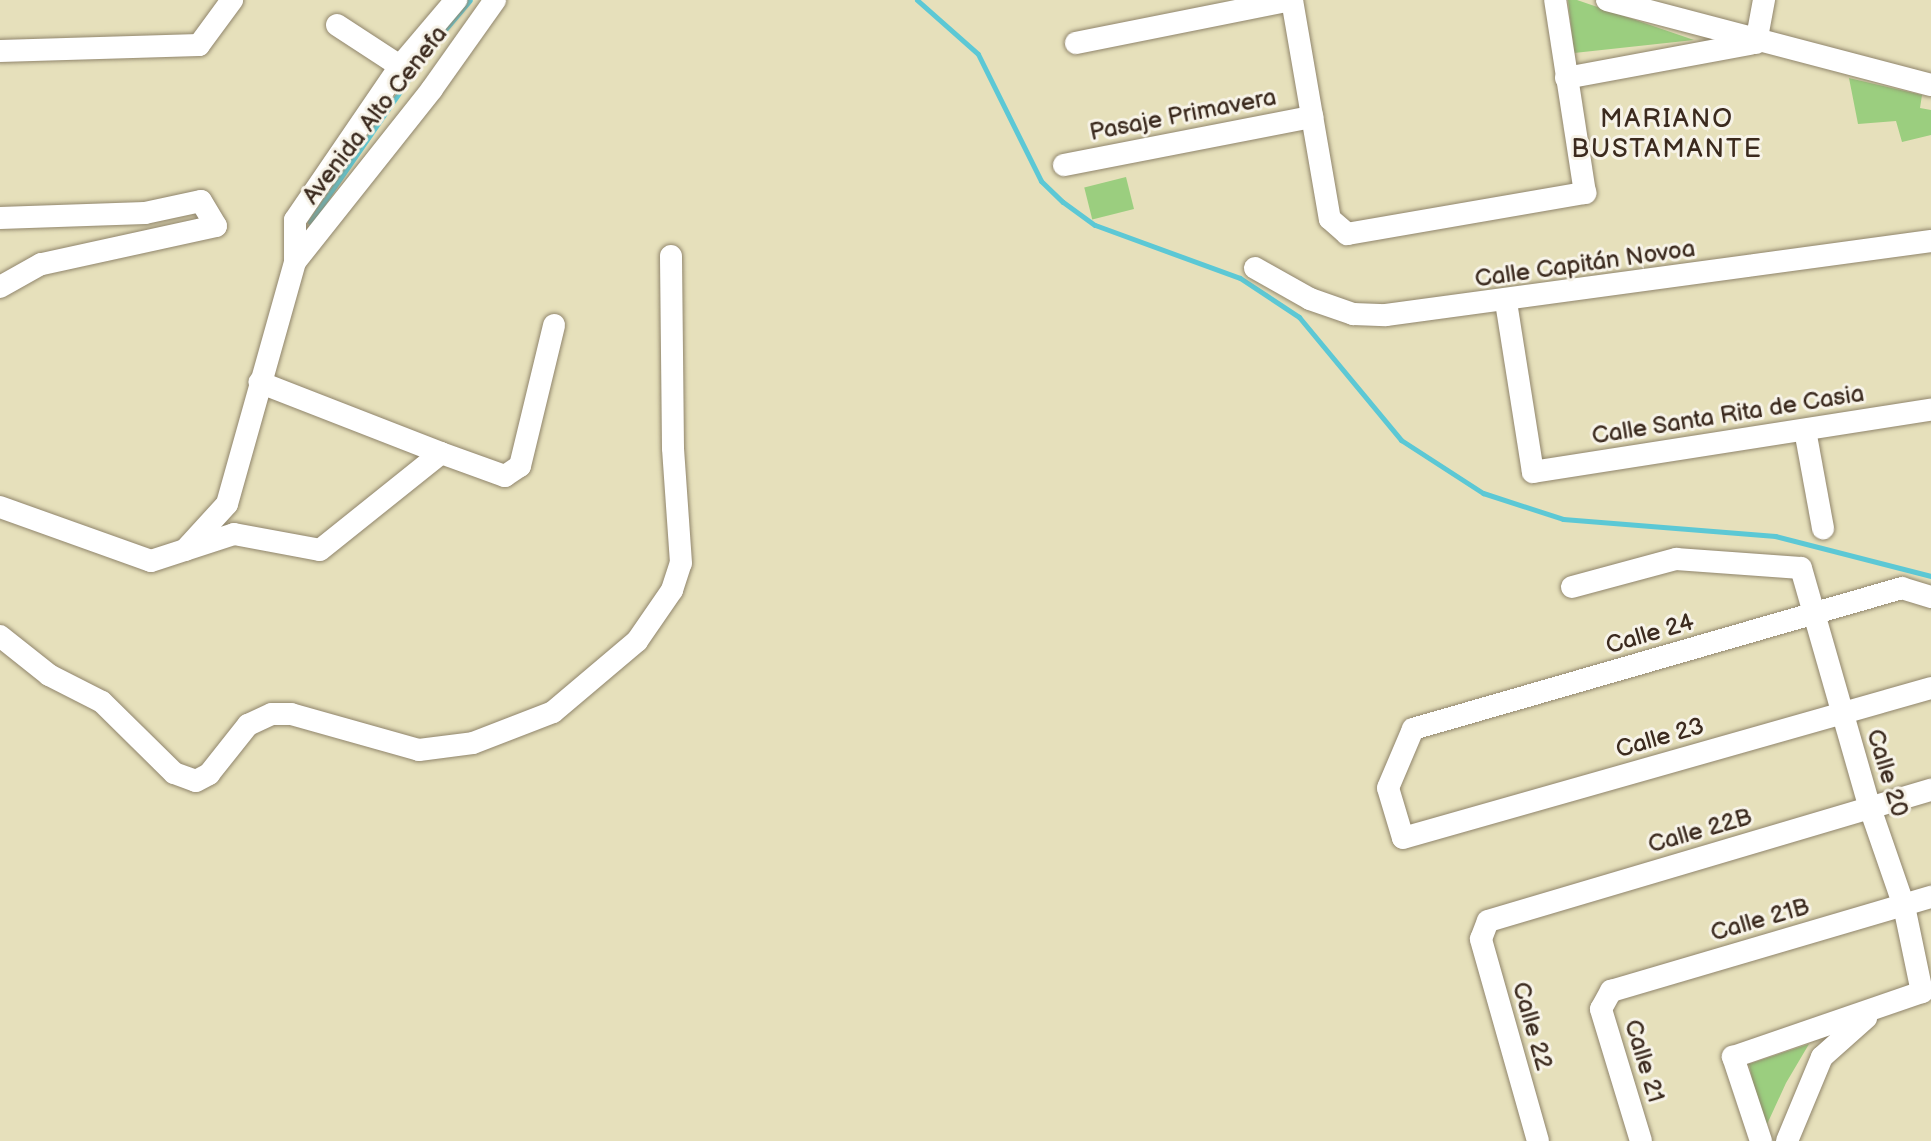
<!DOCTYPE html>
<meta charset="utf-8">
<style>
body{margin:0}
#map{position:relative;width:1931px;height:1141px;overflow:hidden;background:#e6e0bb;font-family:"Balsamiq Sans",sans-serif}
div>[style]{position:absolute}
.green>*{inset:0;background:#9bce7f;transform-origin:0 0}
.stream>*{height:5px;margin:-2.5px;padding:0 2.5px;transform-origin:2.5px;border-radius:2.5px;background:#5cc8d5}
.roads{filter:drop-shadow(0 0 2px #90856c) drop-shadow(0 0 2px #90856c)}
.minor>*{height:22px;margin:-11px;padding:0 11px;transform-origin:11px;border-radius:11px;background:#fff}
span{translate:-50% -50%;white-space:nowrap;text-align:center;line-height:1.15;-webkit-text-stroke:6px #f7f3e8;paint-order:stroke}
.street-label{font-size:24px;color:#3b2a1e}
.neighbourhood-label{font-size:26px;color:#3b2a1e;letter-spacing:2px}
</style>
<div id="map">
<div class="green">
<div style="clip-path:polygon(1568px 0,1577px 0,1694px 40px,1574px 53px)"></div>
<div style="clip-path:polygon(1849px 78px,1922px 95px,1920px 108px,1931px 110px,1931px 135px,1902px 142px,1896px 121px,1858px 124px)"></div>
<div style="left:1126px;top:177px;width:33px;height:43px;rotate:76deg"></div>
<div style="clip-path:polygon(1809px 1044px,1786px 1083px,1763px 1133px,1749px 1064px)"></div>
</div>
<div class="stream">
<div style="left:917px;top:0;width:81px;rotate:41.5deg"></div>
<div style="left:978px;top:54px;width:142px;rotate:63.6deg"></div>
<div style="left:1041px;top:181px;width:30px;rotate:44deg"></div>
<div style="left:1063px;top:202px;width:39px;rotate:36deg"></div>
<div style="left:1095px;top:225px;width:154px;rotate:20.1deg"></div>
<div style="left:1240px;top:278px;width:71px;rotate:33.5deg"></div>
<div style="left:1299px;top:317px;width:160px;rotate:50.3deg"></div>
<div style="left:1401px;top:440px;width:98px;rotate:32.9deg"></div>
<div style="left:1483px;top:493px;width:84px;rotate:18deg"></div>
<div style="left:1563px;top:519px;width:213px;rotate:4.6deg"></div>
<div style="left:1775px;top:536px;width:161px;rotate:14.4deg"></div>
<div style="left:310px;top:222px;width:216px;rotate:-55.4deg"></div>
<div style="left:433px;top:44px;width:57px;rotate:-49.9deg"></div>
</div>
<div class="roads">
<div class="minor">
<div style="left:1292px;top:0;width:222px;rotate:80.2deg"></div>
<div style="left:1330px;top:219px;width:23px;rotate:41deg"></div>
<div style="left:1347px;top:234px;width:242px;rotate:-9.8deg"></div>
<div style="left:1585px;top:193px;width:195px;rotate:-98.8deg"></div>
<div style="left:1607px;top:0;width:335px;rotate:14.7deg"></div>
<div style="left:337px;top:25px;width:75px;rotate:33.1deg"></div>
<div style="left:1076px;top:43px;width:220px;rotate:-11.3deg"></div>
<div style="left:1756px;top:43px;width:44px;rotate:-79.5deg"></div>
<div style="left:0;top:51px;width:199px;rotate:-1.7deg"></div>
<div style="left:199px;top:45px;width:56px;rotate:-53.7deg"></div>
<div style="left:1566px;top:78px;width:187px;rotate:-10.5deg"></div>
<div style="left:1064px;top:165px;width:253px;rotate:-11deg"></div>
<div style="left:0;top:218px;width:145px;rotate:-2deg"></div>
<div style="left:145px;top:213px;width:57px;rotate:-12.1deg"></div>
<div style="left:201px;top:201px;width:29px;rotate:59deg"></div>
<div style="left:216px;top:226px;width:179px;rotate:167.7deg"></div>
<div style="left:41px;top:264px;width:47px;rotate:150.7deg"></div>
<div style="left:295px;top:262px;width:221px;rotate:-51.6deg"></div>
<div style="left:432px;top:89px;width:109px;rotate:-54.7deg"></div>
<div style="left:1255px;top:268px;width:63px;rotate:29.4deg"></div>
<div style="left:1310px;top:299px;width:46px;rotate:19.2deg"></div>
<div style="left:1353px;top:314px;width:33px;rotate:2deg"></div>
<div style="left:1386px;top:315px;width:550px;rotate:-7.73deg"></div>
<div style="left:1506px;top:302px;width:172px;rotate:81deg"></div>
<div style="left:1533px;top:472px;width:403px;rotate:-8.9deg"></div>
<div style="left:1805px;top:430px;width:100px;rotate:79.6deg"></div>
<div style="left:441px;top:453px;width:68px;rotate:19.8deg"></div>
<div style="left:505px;top:476px;width:18px;rotate:-34deg"></div>
<div style="left:520px;top:466px;width:145px;rotate:-76.4deg"></div>
<div style="left:0;top:507px;width:160px;rotate:19.7deg"></div>
<div style="left:151px;top:561px;width:87px;rotate:-18deg"></div>
<div style="left:234px;top:534px;width:87px;rotate:10.5deg"></div>
<div style="left:320px;top:550px;width:155px;rotate:-38.7deg"></div>
<div style="left:441px;top:453px;width:195px;rotate:-158.7deg"></div>
<div style="left:185px;top:550px;width:62px;rotate:-47.6deg"></div>
<div style="left:227px;top:504px;width:251px;rotate:-74.3deg"></div>
<div style="left:295px;top:262px;width:42px;rotate:-90deg"></div>
<div style="left:295px;top:220px;width:186px;rotate:-55.7deg"></div>
<div style="left:400px;top:66px;width:87px;rotate:-49.7deg"></div>
<div style="left:1572px;top:587px;width:108px;rotate:-15.1deg"></div>
<div style="left:1676px;top:559px;width:125px;rotate:4.1deg"></div>
<div style="left:1801px;top:568px;width:250px;rotate:74deg"></div>
<div style="left:1870px;top:808px;width:104px;rotate:70.9deg"></div>
<div style="left:1904px;top:906px;width:88px;rotate:78.2deg"></div>
<div style="left:1931px;top:597px;width:30px;rotate:-163deg"></div>
<div style="left:1902px;top:588px;width:509px;rotate:163.92deg"></div>
<div style="left:1413px;top:729px;width:64px;rotate:113deg"></div>
<div style="left:1388px;top:788px;width:52px;rotate:73.3deg"></div>
<div style="left:1403px;top:838px;width:549px;rotate:-15.86deg"></div>
<div style="left:0;top:636px;width:63px;rotate:38.5deg"></div>
<div style="left:49px;top:675px;width:59px;rotate:27deg"></div>
<div style="left:102px;top:702px;width:101px;rotate:44.6deg"></div>
<div style="left:174px;top:773px;width:23px;rotate:20deg"></div>
<div style="left:196px;top:781px;width:15px;rotate:-28deg"></div>
<div style="left:209px;top:774px;width:63px;rotate:-51.5deg"></div>
<div style="left:248px;top:725px;width:26px;rotate:-25deg"></div>
<div style="left:272px;top:714px;width:19px"></div>
<div style="left:291px;top:714px;width:133px;rotate:15.7deg"></div>
<div style="left:419px;top:750px;width:54px;rotate:-7.4deg"></div>
<div style="left:473px;top:743px;width:86px;rotate:-21.2deg"></div>
<div style="left:553px;top:712px;width:110px;rotate:-40.2deg"></div>
<div style="left:637px;top:641px;width:62px;rotate:-55.5deg"></div>
<div style="left:672px;top:590px;width:28px;rotate:-72deg"></div>
<div style="left:681px;top:563px;width:115px;rotate:-94deg"></div>
<div style="left:673px;top:448px;width:192px;rotate:-90.6deg"></div>
<div style="left:1538px;top:1141px;width:210px;rotate:-105.8deg"></div>
<div style="left:1481px;top:939px;width:19px;rotate:-69deg"></div>
<div style="left:1488px;top:921px;width:462px;rotate:-16.5deg"></div>
<div style="left:1641px;top:1141px;width:138px;rotate:-106.9deg"></div>
<div style="left:1601px;top:1009px;width:21px;rotate:-61deg"></div>
<div style="left:1611px;top:991px;width:334px;rotate:-16.4deg"></div>
<div style="left:1761px;top:1141px;width:89px;rotate:-108.4deg"></div>
<div style="left:1733px;top:1057px;width:200px;rotate:-19deg"></div>
<div style="left:1787px;top:1141px;width:91px;rotate:-67.4deg"></div>
<div style="left:1822px;top:1057px;width:59px;rotate:-41.6deg"></div>
</div>
</div>
<div class="street-label">
<span style="left:375px;top:115px;rotate:-52deg">Avenida Alto Cenefa</span>
<span style="left:1183px;top:115px;rotate:-11deg">Pasaje Primavera</span>
<span style="left:1585px;top:264px;rotate:-8deg">Calle Capitán Novoa</span>
<span style="left:1728px;top:415px;rotate:-9deg">Calle Santa Rita de Casia</span>
<span style="left:1650px;top:634px;rotate:-16deg">Calle 24</span>
<span style="left:1660px;top:738px;rotate:-16deg">Calle 23</span>
<span style="left:1887px;top:773px;rotate:73deg">Calle 20</span>
<span style="left:1700px;top:831px;rotate:-16deg">Calle 22B</span>
<span style="left:1760px;top:920px;rotate:-16deg">Calle 21B</span>
<span style="left:1532px;top:1026px;rotate:74deg">Calle 22</span>
<span style="left:1644px;top:1061px;rotate:73deg">Calle 21</span>
</div>
<div class="neighbourhood-label">
<span style="left:1667px;top:135px">MARIANO<br>BUSTAMANTE</span>
</div>
</div>
